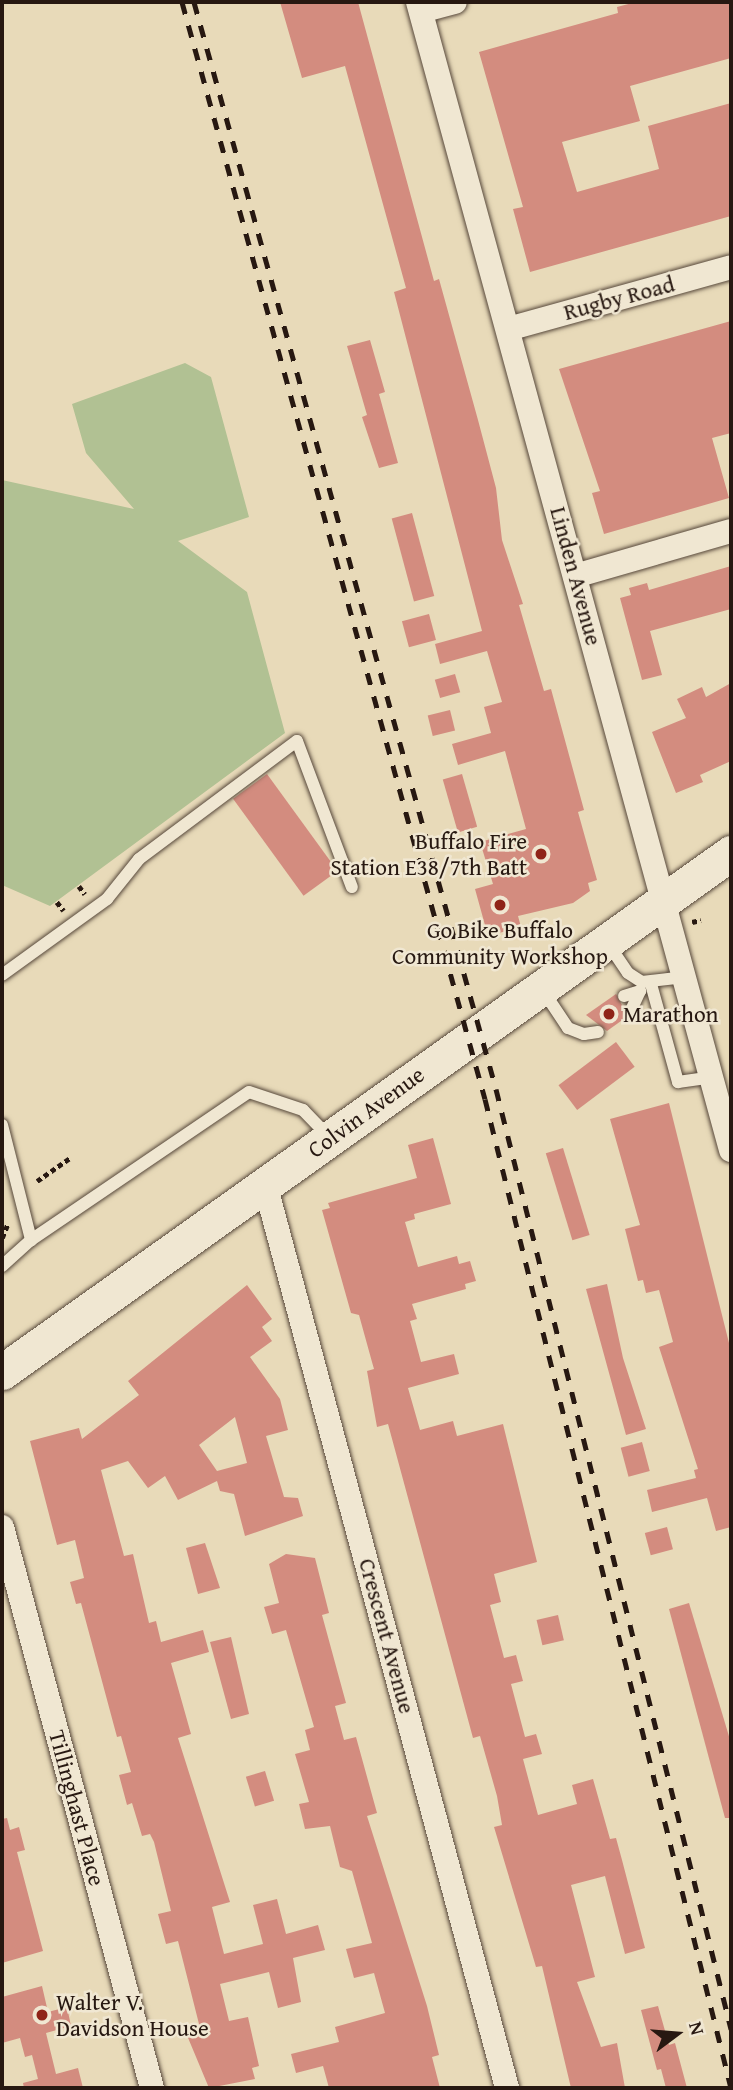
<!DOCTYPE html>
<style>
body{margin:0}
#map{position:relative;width:733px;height:2090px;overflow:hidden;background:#e8dab9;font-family:"Gentium Book Plus",serif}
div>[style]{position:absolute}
.green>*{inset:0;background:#b1c193}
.building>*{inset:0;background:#d38c7f;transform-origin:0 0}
.path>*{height:4.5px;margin-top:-2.25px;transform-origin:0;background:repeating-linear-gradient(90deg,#271811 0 5px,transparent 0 8.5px)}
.roads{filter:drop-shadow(0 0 2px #57483b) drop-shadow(0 0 2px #57483b)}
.lane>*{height:12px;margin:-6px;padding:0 6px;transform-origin:6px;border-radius:6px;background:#f0e7d2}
.street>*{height:24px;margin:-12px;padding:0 12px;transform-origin:12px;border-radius:12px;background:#f0e7d2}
.secondary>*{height:35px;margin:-17.5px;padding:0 17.5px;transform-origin:17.5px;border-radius:17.5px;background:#f0e7d2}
.rail>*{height:5px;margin-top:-2.5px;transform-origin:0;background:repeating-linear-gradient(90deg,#271811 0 12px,transparent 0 24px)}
.dots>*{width:19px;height:19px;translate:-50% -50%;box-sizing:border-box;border:4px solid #f0e7d2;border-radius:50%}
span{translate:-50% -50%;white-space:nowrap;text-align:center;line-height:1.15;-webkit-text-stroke:5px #f0e7d2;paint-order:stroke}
.street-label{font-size:23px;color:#271811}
.poi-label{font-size:23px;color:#271811}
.right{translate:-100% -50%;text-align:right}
.left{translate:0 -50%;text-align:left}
.frame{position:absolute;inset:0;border:4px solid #271811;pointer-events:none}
.north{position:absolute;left:642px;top:1999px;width:70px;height:70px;-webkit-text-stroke:5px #f0e7d2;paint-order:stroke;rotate:74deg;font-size:19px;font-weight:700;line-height:28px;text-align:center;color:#271811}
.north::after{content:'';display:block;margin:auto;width:24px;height:32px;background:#271811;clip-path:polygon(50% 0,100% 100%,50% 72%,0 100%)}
</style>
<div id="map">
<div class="green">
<div style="clip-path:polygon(185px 363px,211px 377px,249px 517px,178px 541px,247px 592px,285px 733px,50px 906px,2px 885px,2px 480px,134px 509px,86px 453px,72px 404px)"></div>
</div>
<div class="building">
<div style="clip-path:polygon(280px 2px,358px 2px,434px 281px,439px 279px,478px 420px,496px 488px,502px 540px,523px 604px,519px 605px,544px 691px,551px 689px,584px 810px,578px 812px,597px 880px,588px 883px,590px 891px,573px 903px,518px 916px,521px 927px,488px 936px,475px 889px,493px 884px,480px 842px,526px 829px,505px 751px,458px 765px,452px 744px,491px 733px,484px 707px,502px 702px,487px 651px,440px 664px,435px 644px,482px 631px,394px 292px,406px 288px,345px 66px,302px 78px)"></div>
<div style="clip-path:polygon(636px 2px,731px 2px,731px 58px,630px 86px,640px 121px,562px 142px,577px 192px,659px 169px,648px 126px,731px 103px,731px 216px,530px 272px,513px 209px,523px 207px,479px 52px,618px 13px,617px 7px)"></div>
<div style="clip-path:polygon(731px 321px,731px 433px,712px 438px,729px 498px,604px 534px,592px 493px,600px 491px,559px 369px)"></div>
<div style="clip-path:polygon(370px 340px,385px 392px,379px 394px,398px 463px,379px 468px,362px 417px,367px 415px,347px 346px)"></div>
<div style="left:412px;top:513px;width:86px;height:21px;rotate:75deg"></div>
<div style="clip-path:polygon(731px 566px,731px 609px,650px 631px,662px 675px,642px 680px,620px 598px,631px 595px,629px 588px,647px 583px,649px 590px)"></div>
<div style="left:429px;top:614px;width:27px;height:28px;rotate:75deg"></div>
<div style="left:455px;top:674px;width:19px;height:21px;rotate:74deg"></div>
<div style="clip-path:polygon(731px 683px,731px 761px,700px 775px,703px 782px,676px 793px,652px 732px,686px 718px,677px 699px,702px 687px,706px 697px)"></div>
<div style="left:450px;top:710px;width:21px;height:23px;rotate:76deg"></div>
<div style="left:267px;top:774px;width:120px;height:42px;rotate:54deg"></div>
<div style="left:462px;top:774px;width:55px;height:20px;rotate:74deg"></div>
<div style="clip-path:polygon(616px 994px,628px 1016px,607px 1031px,586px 1015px)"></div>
<div style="left:616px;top:1042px;width:31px;height:72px;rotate:53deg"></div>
<div style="clip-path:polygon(669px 1103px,731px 1351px,731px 1527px,716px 1531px,707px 1498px,652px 1512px,647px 1490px,696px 1478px,694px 1470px,698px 1469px,659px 1347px,673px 1342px,659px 1290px,646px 1293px,643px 1280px,638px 1281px,625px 1229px,640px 1225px,610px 1119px)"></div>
<div style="clip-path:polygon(433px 1138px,451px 1204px,414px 1214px,415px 1219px,405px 1222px,418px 1267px,457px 1256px,459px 1264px,470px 1261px,476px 1281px,465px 1284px,466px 1289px,412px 1304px,417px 1319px,410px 1321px,421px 1362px,454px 1354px,459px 1374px,408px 1388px,420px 1430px,453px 1421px,457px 1436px,503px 1424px,537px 1562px,494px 1574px,501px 1602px,490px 1605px,504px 1658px,516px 1655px,523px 1681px,511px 1684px,525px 1737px,536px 1734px,542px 1754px,523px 1759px,538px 1815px,577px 1804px,572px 1785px,593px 1779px,610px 1839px,616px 1838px,622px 1860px,645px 1948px,625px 1954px,605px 1876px,571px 1885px,595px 1977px,577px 1982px,601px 2047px,617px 2043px,625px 2088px,571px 2088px,542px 1966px,536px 1967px,494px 1827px,502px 1825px,497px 1796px,480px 1736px,473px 1738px,388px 1424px,377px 1427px,367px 1371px,374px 1369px,372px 1362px,359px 1315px,351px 1313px,322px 1210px,330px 1208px,328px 1203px,417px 1178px,408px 1145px)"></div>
<div style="left:563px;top:1148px;width:91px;height:18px;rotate:73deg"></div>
<div style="clip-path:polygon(607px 1284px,623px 1358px,646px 1429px,626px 1435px,586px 1289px)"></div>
<div style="clip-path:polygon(evenodd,247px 1285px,272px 1319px,262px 1327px,272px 1341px,250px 1357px,280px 1399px,288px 1430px,266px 1436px,284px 1497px,298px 1498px,303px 1516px,245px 1536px,234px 1494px,220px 1491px,217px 1481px,178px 1500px,165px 1476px,148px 1488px,128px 1461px,101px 1470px,124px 1556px,133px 1554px,149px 1623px,156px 1621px,161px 1642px,203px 1630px,209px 1652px,171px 1663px,191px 1734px,178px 1738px,230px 1902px,212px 1907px,224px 1954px,263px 1944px,253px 1905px,277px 1899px,286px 1934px,318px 1925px,325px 1950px,293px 1958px,301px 2002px,278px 2008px,269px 1972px,220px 1984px,229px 2021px,248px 2017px,259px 2066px,252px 2068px,255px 2079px,209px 2088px,186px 2033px,199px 2024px,178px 1941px,166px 1944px,158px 1914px,171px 1911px,154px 1842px,150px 1834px,142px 1836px,132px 1803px,127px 1805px,119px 1775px,131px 1772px,121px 1736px,117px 1737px,81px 1603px,76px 1604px,70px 1582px,84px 1578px,75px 1540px,57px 1545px,30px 1441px,79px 1428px,82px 1439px,139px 1395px,128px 1381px,247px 1285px,235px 1417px,247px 1463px,217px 1471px,199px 1445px,235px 1417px)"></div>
<div style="left:642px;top:1442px;width:30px;height:22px;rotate:75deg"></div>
<div style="left:667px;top:1527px;width:23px;height:23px;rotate:75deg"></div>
<div style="clip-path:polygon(205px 1543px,220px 1588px,198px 1594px,186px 1548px)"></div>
<div style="clip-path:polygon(286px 1554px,315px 1558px,329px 1613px,322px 1615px,346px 1703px,335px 1706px,344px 1740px,356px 1737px,377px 1813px,367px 1816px,427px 2006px,439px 2055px,432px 2057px,440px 2088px,329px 2088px,323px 2066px,296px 2073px,291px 2054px,339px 2042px,335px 2027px,385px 2013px,374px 1973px,354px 1978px,346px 1949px,372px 1943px,352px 1871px,340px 1867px,330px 1826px,305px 1829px,299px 1804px,309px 1802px,295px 1754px,310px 1750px,305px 1730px,314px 1727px,286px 1630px,272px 1634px,264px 1607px,279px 1603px,269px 1564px)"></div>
<div style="clip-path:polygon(689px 1603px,731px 1743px,731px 1818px,725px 1818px,669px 1609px)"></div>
<div style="left:558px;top:1615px;width:26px;height:22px;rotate:77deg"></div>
<div style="clip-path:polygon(231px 1637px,249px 1714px,231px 1719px,210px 1642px)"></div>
<div style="left:265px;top:1771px;width:31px;height:20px;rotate:73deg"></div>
<div style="clip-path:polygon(7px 1818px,10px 1830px,19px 1827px,25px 1850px,17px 1852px,43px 1951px,2px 1963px,2px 1819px)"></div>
<div style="clip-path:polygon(42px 1986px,48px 2012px,67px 2007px,71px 2026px,46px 2033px,56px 2074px,78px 2068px,83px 2088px,24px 2088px,23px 2083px,38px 2079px,32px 2055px,25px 2057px,20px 2038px,2px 2043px,2px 1997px)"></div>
<div style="clip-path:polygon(658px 2006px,669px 2045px,675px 2043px,687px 2088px,666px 2088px,661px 2069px,657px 2070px,641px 2010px)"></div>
</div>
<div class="path">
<div style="left:79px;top:886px;width:10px;rotate:53deg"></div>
<div style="left:57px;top:902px;width:11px;rotate:52deg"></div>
<div style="left:692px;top:922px;width:9px;rotate:-13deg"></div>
<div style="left:37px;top:1181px;width:40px;rotate:-34.9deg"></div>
<div style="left:2px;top:1238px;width:16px;rotate:-68deg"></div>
</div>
<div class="roads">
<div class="lane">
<div style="left:607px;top:942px;width:37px;rotate:56deg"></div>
<div style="left:628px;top:973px;width:17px;rotate:33deg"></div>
<div style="left:642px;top:982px;width:43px;rotate:-6.6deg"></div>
<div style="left:2px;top:975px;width:130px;rotate:-35.9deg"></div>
<div style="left:107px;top:899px;width:51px;rotate:-51.3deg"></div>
<div style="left:139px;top:859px;width:197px;rotate:-36.8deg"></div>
<div style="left:297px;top:741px;width:156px;rotate:69.4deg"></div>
<div style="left:651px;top:984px;width:102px;rotate:74.6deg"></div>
<div style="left:678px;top:1082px;width:34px;rotate:-8deg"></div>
<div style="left:542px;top:989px;width:47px;rotate:56.3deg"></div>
<div style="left:568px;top:1028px;width:17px;rotate:21deg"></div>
<div style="left:584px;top:1034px;width:14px;rotate:-8deg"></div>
<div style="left:624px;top:996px;width:17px;rotate:-17deg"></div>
<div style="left:640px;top:991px;width:19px;rotate:115deg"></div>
<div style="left:2px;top:1125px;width:119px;rotate:75.8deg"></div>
<div style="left:2px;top:1266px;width:39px;rotate:-42deg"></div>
<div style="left:31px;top:1240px;width:263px;rotate:-34.2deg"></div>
<div style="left:249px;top:1092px;width:57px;rotate:18.4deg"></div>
<div style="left:303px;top:1110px;width:37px;rotate:46deg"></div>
</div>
<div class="street">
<div style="left:418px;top:2px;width:1190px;rotate:74.75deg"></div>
<div style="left:421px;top:11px;width:35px;rotate:-15deg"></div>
<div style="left:508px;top:329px;width:231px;rotate:-15.5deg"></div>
<div style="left:575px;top:576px;width:162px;rotate:-16.1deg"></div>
<div style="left:265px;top:1184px;width:936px;rotate:75.01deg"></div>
<div style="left:2px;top:1527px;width:581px;rotate:75.03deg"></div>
</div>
<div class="secondary">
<div style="left:2px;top:1372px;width:895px;rotate:-35.45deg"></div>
</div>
</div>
<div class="rail">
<div style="left:182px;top:2px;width:1138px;rotate:74.56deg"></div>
<div style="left:485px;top:1099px;width:1019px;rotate:76.03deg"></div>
<div style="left:194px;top:2px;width:1128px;rotate:74.47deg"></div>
<div style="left:496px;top:1089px;width:969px;rotate:75.96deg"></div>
</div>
<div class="dots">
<div style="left:541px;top:854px;background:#8f2418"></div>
<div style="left:500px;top:905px;background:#8f2418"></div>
<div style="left:609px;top:1014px;background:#8f2418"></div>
<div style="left:42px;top:2015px;background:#8f2418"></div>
</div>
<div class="street-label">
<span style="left:619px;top:298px;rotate:-15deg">Rugby Road</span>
<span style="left:576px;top:576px;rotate:75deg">Linden Avenue</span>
<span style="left:366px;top:1112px;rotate:-36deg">Colvin Avenue</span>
<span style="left:387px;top:1636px;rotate:75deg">Crescent Avenue</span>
<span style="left:77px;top:1808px;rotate:75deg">Tillinghast Place</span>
</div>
<div class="poi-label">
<span class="right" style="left:527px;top:854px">Buffalo Fire<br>Station E38/7th Batt</span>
<span style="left:500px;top:943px">Go Bike Buffalo<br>Community Workshop</span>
<span class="left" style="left:623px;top:1014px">Marathon</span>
<span class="left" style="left:56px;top:2015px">Walter V.<br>Davidson House</span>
</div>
<div class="frame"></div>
<div class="north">N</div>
</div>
